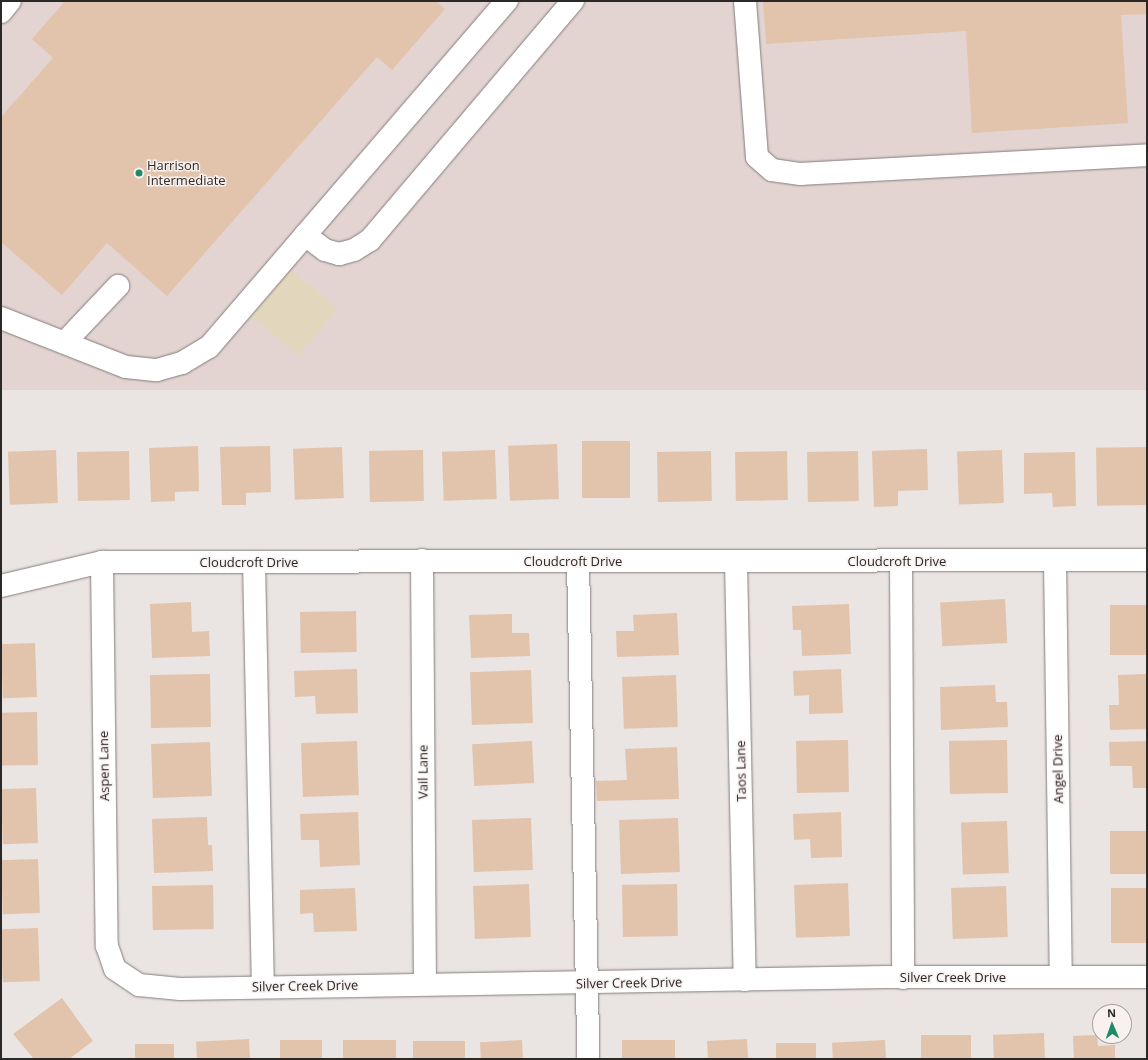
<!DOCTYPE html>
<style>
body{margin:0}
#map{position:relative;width:1148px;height:1060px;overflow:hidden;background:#eae4e2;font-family:"Open Sans",sans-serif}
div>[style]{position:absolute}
.built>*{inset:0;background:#e3d4d2;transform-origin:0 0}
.green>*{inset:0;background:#e2d7bd;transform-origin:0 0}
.building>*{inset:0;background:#e2c3ac;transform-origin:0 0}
.roads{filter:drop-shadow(0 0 1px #837d7b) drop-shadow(0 0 1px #837d7b)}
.minor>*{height:22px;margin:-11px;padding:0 11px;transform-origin:11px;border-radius:11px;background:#fff}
.dots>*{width:11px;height:11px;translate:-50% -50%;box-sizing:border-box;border:2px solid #f8f1ef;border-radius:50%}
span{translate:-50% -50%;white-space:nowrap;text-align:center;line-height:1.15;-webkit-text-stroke:3px #f8f1ef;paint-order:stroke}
.poi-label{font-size:13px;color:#2b2828}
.left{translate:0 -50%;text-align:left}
.street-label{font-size:13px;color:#2b2828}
.frame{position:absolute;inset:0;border:2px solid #2b2828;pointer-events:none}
.north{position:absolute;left:1092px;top:1004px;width:40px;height:40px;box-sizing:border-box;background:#f8f1ef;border:1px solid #a6a19f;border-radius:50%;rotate:358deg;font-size:11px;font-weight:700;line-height:16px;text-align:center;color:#2b2828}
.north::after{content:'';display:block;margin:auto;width:14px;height:18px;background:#1f8a67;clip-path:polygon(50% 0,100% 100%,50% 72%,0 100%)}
</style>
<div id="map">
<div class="built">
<div style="left:1px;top:1px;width:1146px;height:389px"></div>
</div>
<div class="green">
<div style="left:290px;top:269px;width:62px;height:61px;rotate:40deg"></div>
</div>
<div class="building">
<div style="clip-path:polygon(65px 1px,436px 1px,445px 9px,392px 70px,377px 57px,167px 296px,107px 243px,62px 295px,1px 242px,1px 117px,53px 58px,32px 39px)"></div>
<div style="clip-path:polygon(763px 1px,1147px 1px,1147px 14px,1121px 15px,1128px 123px,972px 133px,966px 31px,766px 44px)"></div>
<div style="left:630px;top:441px;width:57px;height:48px;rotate:90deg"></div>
<div style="left:557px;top:444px;width:55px;height:49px;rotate:88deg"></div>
<div style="clip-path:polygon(198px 446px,199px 491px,175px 492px,175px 501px,151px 502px,149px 448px)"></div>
<div style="clip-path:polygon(270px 446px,271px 492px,246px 493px,246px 505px,222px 505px,220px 447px)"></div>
<div style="left:342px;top:447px;width:51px;height:49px;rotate:88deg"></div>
<div style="left:1146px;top:447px;width:58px;height:50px;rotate:89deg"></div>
<div style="clip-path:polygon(927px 449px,928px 490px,898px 491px,898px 506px,874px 507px,872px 451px)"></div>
<div style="left:56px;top:450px;width:53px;height:48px;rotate:88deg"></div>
<div style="left:423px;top:450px;width:51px;height:54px;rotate:89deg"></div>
<div style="left:495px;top:450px;width:49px;height:53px;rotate:88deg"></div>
<div style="left:1002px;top:450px;width:53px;height:45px;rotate:88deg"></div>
<div style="left:129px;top:451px;width:49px;height:52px;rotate:89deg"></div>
<div style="left:711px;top:451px;width:50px;height:54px;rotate:89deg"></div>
<div style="left:787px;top:451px;width:49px;height:52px;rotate:89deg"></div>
<div style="left:858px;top:451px;width:50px;height:51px;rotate:89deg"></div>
<div style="clip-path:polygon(1075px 452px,1076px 506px,1053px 507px,1052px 493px,1024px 494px,1024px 453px)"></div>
<div style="left:1005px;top:599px;width:44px;height:65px;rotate:87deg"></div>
<div style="clip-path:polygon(191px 602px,192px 632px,209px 631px,210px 656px,152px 658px,150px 604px)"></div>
<div style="clip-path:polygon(849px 604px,851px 654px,802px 656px,801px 630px,793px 630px,792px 606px)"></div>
<div style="left:1147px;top:605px;width:50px;height:37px;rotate:90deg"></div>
<div style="left:356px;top:611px;width:41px;height:56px;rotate:89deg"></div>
<div style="clip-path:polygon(677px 613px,679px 655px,617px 657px,616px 631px,634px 631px,633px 615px)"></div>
<div style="clip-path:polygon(512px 614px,512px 633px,529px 633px,530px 656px,471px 658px,469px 615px)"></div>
<div style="left:35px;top:643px;width:54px;height:34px;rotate:88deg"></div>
<div style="clip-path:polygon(357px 669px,358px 713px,316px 714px,315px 696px,295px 697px,294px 671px)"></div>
<div style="clip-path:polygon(841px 669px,843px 713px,809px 714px,809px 695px,794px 696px,793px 671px)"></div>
<div style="left:531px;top:670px;width:53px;height:61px;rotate:88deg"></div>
<div style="left:210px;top:674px;width:53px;height:60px;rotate:89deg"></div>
<div style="clip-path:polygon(1147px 674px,1147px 729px,1110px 730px,1109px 705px,1119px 705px,1118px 675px)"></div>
<div style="left:676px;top:675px;width:52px;height:54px;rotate:88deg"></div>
<div style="clip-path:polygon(995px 685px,996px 702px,1007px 702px,1008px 727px,941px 730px,940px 687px)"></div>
<div style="left:37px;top:712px;width:53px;height:36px;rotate:89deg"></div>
<div style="left:848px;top:740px;width:52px;height:52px;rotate:89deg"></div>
<div style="left:1007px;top:740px;width:53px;height:58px;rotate:89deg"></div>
<div style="left:357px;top:741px;width:54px;height:56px;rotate:88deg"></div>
<div style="left:532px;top:741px;width:42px;height:60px;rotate:87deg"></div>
<div style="clip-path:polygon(1147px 741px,1147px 788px,1133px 788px,1132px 766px,1110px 766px,1109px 742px)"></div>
<div style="left:210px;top:742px;width:54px;height:59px;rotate:88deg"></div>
<div style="clip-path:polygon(677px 747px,679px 799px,597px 801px,596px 781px,627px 780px,625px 749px)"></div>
<div style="left:36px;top:788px;width:55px;height:35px;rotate:88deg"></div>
<div style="clip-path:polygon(358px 812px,360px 865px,320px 867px,319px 840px,301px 840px,300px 814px)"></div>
<div style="clip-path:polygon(841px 812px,842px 857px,811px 858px,810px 839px,794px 840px,793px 814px)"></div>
<div style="clip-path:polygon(207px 817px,208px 845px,212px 845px,213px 871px,154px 873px,152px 819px)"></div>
<div style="left:531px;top:818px;width:52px;height:59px;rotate:88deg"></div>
<div style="left:678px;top:818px;width:54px;height:59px;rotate:88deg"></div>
<div style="left:1007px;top:821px;width:52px;height:46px;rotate:88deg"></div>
<div style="left:1147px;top:831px;width:43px;height:37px;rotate:90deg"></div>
<div style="left:38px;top:859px;width:54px;height:37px;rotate:88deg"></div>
<div style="left:848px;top:883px;width:53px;height:54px;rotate:88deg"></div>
<div style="left:529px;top:884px;width:53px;height:56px;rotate:88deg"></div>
<div style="left:677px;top:884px;width:52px;height:55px;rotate:89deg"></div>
<div style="left:213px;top:885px;width:44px;height:61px;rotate:89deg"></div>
<div style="left:1006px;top:886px;width:51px;height:55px;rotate:88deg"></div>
<div style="clip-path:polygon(355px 888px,357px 931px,314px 932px,313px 913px,300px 914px,300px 890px)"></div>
<div style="left:1147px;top:888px;width:55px;height:36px;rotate:90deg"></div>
<div style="left:38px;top:928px;width:53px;height:37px;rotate:88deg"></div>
<div style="clip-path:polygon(62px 998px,93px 1041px,69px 1059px,34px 1059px,13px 1034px)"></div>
<div style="left:1044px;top:1033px;width:26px;height:51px;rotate:88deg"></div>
<div style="left:971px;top:1035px;width:24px;height:50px;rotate:90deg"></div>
<div style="clip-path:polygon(1097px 1035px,1098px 1046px,1115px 1045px,1115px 1059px,1074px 1059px,1073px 1036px)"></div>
<div style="left:249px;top:1039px;width:20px;height:53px;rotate:87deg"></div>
<div style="left:747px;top:1039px;width:20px;height:40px;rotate:87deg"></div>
<div style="left:322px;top:1040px;width:19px;height:42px;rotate:90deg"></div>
<div style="left:396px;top:1040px;width:19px;height:53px;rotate:90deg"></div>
<div style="left:522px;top:1040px;width:19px;height:42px;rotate:87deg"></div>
<div style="left:675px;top:1040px;width:19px;height:53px;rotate:90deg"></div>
<div style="left:885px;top:1040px;width:19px;height:53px;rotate:87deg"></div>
<div style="left:465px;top:1041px;width:18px;height:52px;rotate:90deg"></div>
<div style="left:816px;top:1043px;width:16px;height:40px;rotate:90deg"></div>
<div style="left:174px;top:1044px;width:15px;height:39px;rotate:90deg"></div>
</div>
<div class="roads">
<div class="minor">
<div style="left:745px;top:1px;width:156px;rotate:85.6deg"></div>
<div style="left:757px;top:157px;width:20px;rotate:41deg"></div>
<div style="left:772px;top:170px;width:29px;rotate:8deg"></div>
<div style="left:801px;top:174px;width:347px;rotate:-3.1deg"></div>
<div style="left:1px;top:12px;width:14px;rotate:-51deg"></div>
<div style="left:305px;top:235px;width:25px;rotate:37deg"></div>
<div style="left:325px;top:250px;width:15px;rotate:16deg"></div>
<div style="left:339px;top:254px;width:16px;rotate:-15deg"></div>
<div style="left:354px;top:250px;width:19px;rotate:-32deg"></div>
<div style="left:370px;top:240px;width:314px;rotate:-49.7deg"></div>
<div style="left:1px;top:318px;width:134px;rotate:21.4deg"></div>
<div style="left:126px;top:367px;width:31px;rotate:6deg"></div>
<div style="left:157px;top:370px;width:26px;rotate:-16deg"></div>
<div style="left:182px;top:363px;width:31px;rotate:-31deg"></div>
<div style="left:209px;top:347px;width:457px;rotate:-49.3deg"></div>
<div style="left:66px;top:341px;width:76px;rotate:-46.6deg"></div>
<div style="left:422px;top:560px;width:424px;rotate:89.6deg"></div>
<div style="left:578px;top:561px;width:498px;rotate:88.8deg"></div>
<div style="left:901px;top:561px;width:417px;rotate:89.7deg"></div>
<div style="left:1055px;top:561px;width:416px;rotate:89.2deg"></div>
<div style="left:102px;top:562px;width:384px;rotate:89.3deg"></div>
<div style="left:107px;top:946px;width:24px;rotate:71deg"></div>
<div style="left:115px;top:969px;width:29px;rotate:34deg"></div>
<div style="left:139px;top:985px;width:41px;rotate:5.6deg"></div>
<div style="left:180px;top:989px;width:706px;rotate:-0.97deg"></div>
<div style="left:886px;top:977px;width:261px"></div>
<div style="left:254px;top:562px;width:425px;rotate:88.8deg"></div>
<div style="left:736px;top:562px;width:418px;rotate:88.8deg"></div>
<div style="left:1px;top:586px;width:104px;rotate:-13.4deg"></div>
<div style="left:102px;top:562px;width:1045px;rotate:-0.11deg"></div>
</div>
</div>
<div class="dots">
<div style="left:139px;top:173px;background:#1f8a67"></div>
</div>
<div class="poi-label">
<span class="left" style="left:147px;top:173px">Harrison<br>Intermediate</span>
</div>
<div class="street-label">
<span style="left:573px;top:561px">Cloudcroft Drive</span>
<span style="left:897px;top:561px">Cloudcroft Drive</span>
<span style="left:249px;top:562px">Cloudcroft Drive</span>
<span style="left:104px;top:766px;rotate:-91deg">Aspen Lane</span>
<span style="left:1058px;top:769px;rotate:-91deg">Angel Drive</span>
<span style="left:741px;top:771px;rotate:-91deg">Taos Lane</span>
<span style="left:423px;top:772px;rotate:-90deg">Vail Lane</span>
<span style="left:953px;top:977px">Silver Creek Drive</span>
<span style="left:629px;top:983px;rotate:-1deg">Silver Creek Drive</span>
<span style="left:305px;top:986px;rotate:-1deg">Silver Creek Drive</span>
</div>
<div class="frame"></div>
<div class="north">N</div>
</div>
